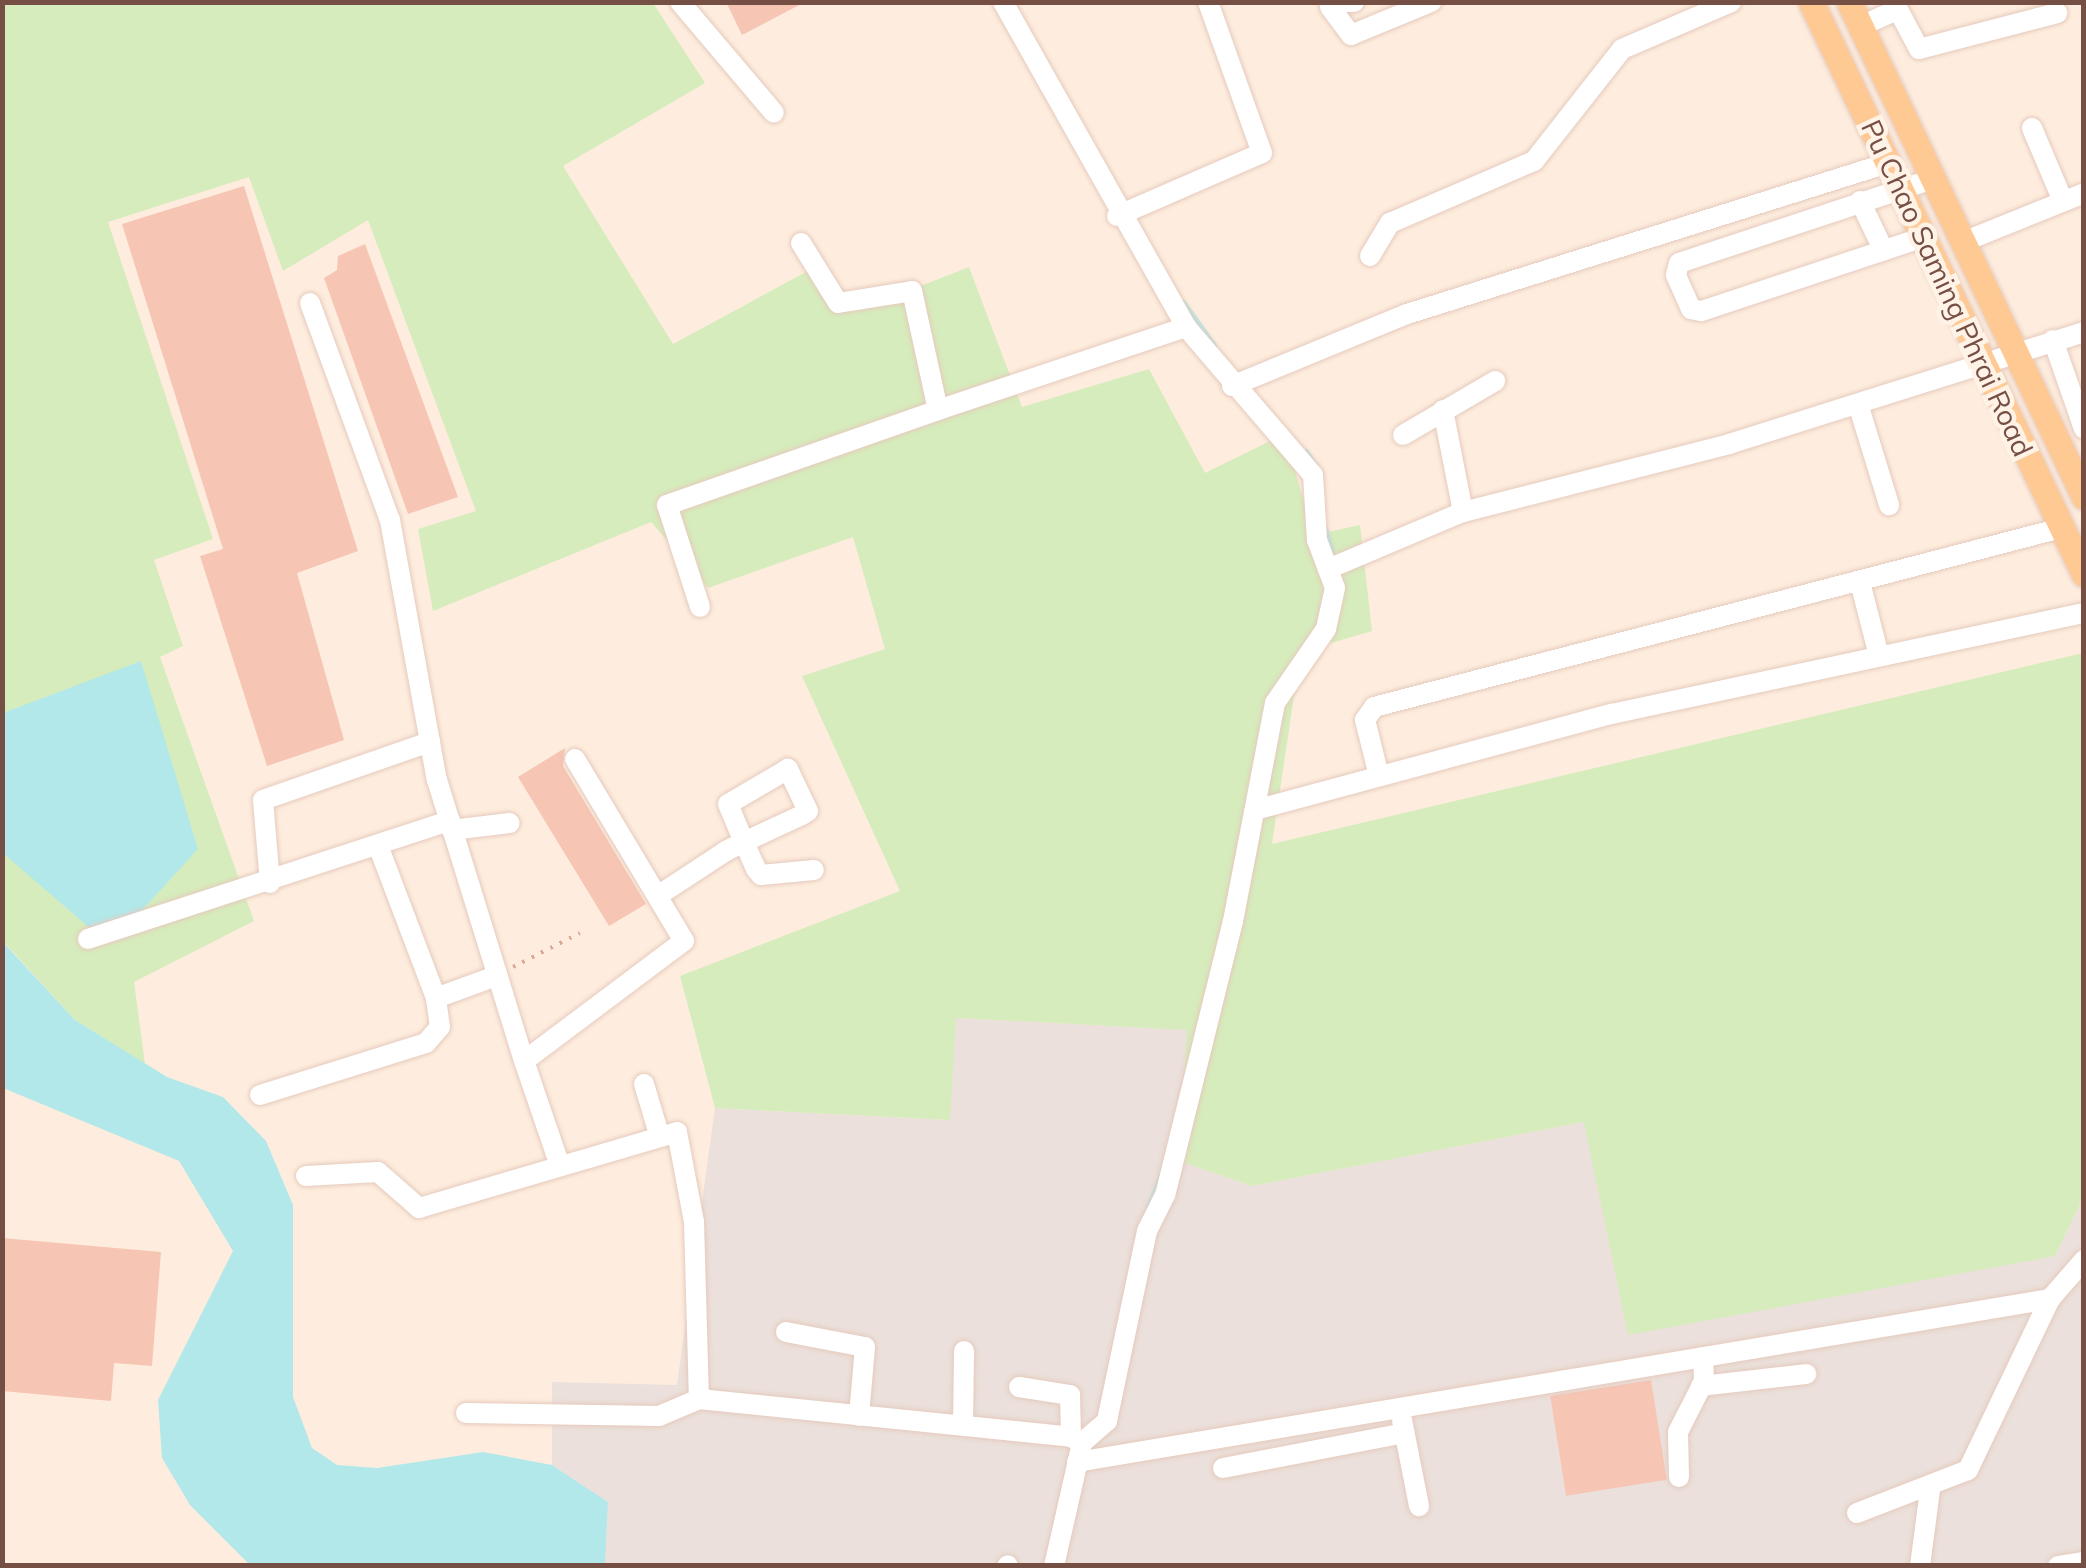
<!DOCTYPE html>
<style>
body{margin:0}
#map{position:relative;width:2086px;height:1568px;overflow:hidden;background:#feedde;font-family:Mulish,sans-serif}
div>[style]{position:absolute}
.industrial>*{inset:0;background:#ebe0db}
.green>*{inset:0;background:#d6ecbc}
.water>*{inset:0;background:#b2e8e9}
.stream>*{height:5px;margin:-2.5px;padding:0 2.5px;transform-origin:2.5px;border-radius:2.5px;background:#b2e8e9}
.building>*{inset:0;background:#f6c5b4;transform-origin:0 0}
.path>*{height:4px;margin-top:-2px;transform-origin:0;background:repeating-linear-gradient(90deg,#daa897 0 2.5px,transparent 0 10.5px)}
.roads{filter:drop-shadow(0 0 2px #e5cabd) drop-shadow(0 0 2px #e5cabd)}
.minor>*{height:20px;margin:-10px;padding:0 10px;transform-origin:10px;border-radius:10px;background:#fff}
.major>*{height:25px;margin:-12.5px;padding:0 12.5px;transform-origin:12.5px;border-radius:12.5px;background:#ffc994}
span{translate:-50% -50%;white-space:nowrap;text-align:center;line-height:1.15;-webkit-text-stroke:9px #fff2e6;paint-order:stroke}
.street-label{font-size:28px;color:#764f44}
.frame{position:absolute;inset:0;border:5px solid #764f44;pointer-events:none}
</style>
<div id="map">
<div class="industrial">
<div style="clip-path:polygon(956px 1018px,1188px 1030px,1179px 1161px,1252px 1186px,1584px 1122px,2055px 1256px,2083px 1198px,2083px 1565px,605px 1565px,608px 1502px,552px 1465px,552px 1382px,677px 1385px,715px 1108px,949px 1120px)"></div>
</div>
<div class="green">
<div style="clip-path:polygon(11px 2px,653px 3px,705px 83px,563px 166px,673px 344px,817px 266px,857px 311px,969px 267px,1022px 407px,1149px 369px,1205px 473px,1284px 434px,1314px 535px,1360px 525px,1372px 631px,1321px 646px,1296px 683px,1272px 844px,2083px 653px,2083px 1198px,2055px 1256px,1628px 1335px,1584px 1122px,1252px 1186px,1179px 1161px,1187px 1030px,956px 1018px,950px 1120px,715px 1108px,680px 976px,900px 891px,802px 676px,885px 649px,853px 537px,708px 588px,651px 522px,433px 611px,418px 529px,476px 511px,368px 220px,283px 271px,249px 177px,108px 222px,213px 539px,154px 560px,183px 646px,160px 657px,254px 921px,134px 982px,145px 1064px,75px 1020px,3px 941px,2px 7px)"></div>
</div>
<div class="water">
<div style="clip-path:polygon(141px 661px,198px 849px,135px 918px,93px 931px,3px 853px,3px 713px)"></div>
<div style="clip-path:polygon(2px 941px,75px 1020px,167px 1077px,223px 1097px,266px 1141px,293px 1205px,293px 1397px,312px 1448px,337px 1465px,377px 1468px,483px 1452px,552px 1465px,608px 1502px,605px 1565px,250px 1565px,190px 1505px,162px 1458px,158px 1400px,233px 1251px,179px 1161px,3px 1088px)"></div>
</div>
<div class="stream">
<div style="left:1183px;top:302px;width:53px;rotate:54.2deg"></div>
<div style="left:1306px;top:451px;width:27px;rotate:57deg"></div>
<div style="left:1325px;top:528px;width:34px;rotate:73deg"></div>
<div style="left:1142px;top:1223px;width:59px;rotate:-69.1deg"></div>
</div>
<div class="building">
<div style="clip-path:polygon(726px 2px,805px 2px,742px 35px)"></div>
<div style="clip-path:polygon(244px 186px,358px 551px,297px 573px,344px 740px,267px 766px,200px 556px,223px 549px,122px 224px)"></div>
<div style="clip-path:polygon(365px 244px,458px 497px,408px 514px,324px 278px,337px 270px,338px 256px)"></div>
<div style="clip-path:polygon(565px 748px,563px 766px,646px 904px,609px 926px,518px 777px)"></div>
<div style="clip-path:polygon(2px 1238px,161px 1252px,152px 1366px,114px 1363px,111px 1401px,2px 1391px)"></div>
<div style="left:1651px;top:1380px;width:101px;height:102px;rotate:81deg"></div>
</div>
<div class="path">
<div style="left:513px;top:967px;width:75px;rotate:-26.9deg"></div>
</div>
<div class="roads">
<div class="minor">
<div style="left:680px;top:2px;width:145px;rotate:49.7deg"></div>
<div style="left:1003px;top:2px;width:373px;rotate:60.6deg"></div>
<div style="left:1186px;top:327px;width:195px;rotate:49.4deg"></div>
<div style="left:1313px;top:475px;width:65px;rotate:86.5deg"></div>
<div style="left:1317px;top:540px;width:51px;rotate:69.4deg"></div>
<div style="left:1335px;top:588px;width:42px;rotate:102.4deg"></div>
<div style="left:1326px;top:629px;width:90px;rotate:124.6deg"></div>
<div style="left:1275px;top:703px;width:222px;rotate:100.9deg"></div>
<div style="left:1233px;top:921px;width:282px;rotate:103.9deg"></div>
<div style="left:1165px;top:1195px;width:40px;rotate:116.6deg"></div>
<div style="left:1147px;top:1231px;width:194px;rotate:101.9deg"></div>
<div style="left:1107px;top:1421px;width:33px;rotate:139deg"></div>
<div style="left:1329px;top:2px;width:25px"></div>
<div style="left:1894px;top:2px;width:53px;rotate:62deg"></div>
<div style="left:1919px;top:49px;width:143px;rotate:-14.6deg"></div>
<div style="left:1330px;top:7px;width:35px;rotate:53deg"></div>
<div style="left:1351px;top:35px;width:87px;rotate:-22.4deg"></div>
<div style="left:1861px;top:26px;width:39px;rotate:-24deg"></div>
<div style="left:2032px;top:128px;width:79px;rotate:67deg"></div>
<div style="left:1860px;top:201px;width:55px;rotate:64.4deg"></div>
<div style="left:1117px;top:216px;width:158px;rotate:-23.5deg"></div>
<div style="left:1262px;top:153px;width:160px;rotate:-109.7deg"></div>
<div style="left:1924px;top:237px;width:235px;rotate:161.6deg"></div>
<div style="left:1701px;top:311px;width:10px;rotate:-169deg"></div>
<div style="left:1691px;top:309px;width:37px;rotate:-114deg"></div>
<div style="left:1676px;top:275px;width:12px;rotate:-76deg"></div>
<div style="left:1679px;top:263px;width:268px;rotate:-18.3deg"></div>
<div style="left:1963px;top:242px;width:131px;rotate:-22deg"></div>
<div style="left:801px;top:243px;width:70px;rotate:58.3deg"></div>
<div style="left:838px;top:303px;width:75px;rotate:-9.2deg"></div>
<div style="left:912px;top:291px;width:122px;rotate:77.7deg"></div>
<div style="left:938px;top:410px;width:262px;rotate:-18.5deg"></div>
<div style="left:1370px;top:256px;width:39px;rotate:-59deg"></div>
<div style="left:1390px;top:223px;width:157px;rotate:-23.3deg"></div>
<div style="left:1534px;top:161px;width:142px;rotate:-51.8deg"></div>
<div style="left:1622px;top:49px;width:119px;rotate:-23.3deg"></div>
<div style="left:310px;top:303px;width:231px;rotate:69.8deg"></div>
<div style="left:390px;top:520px;width:264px;rotate:79.8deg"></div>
<div style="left:437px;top:780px;width:294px;rotate:72.8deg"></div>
<div style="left:2053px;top:340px;width:94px;rotate:70.8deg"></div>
<div style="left:1232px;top:386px;width:189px;rotate:-22.4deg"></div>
<div style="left:1407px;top:314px;width:504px;rotate:-17.43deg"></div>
<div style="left:1858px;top:404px;width:106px;rotate:72.9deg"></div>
<div style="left:1443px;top:410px;width:104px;rotate:78.9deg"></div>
<div style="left:1463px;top:512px;width:275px;rotate:-14.3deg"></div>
<div style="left:1729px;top:444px;width:372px;rotate:-17.5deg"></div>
<div style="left:1403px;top:435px;width:107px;rotate:-30.4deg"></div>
<div style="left:1328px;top:569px;width:147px;rotate:-22.9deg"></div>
<div style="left:1860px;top:582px;width:76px;rotate:75.6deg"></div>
<div style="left:700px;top:607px;width:107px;rotate:-107.9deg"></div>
<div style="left:667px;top:505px;width:287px;rotate:-19.3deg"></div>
<div style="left:1379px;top:776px;width:58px;rotate:-104deg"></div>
<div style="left:1365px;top:720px;width:16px;rotate:-55deg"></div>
<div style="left:1374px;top:707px;width:710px;rotate:-14.6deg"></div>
<div style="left:1255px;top:810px;width:370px;rotate:-15.1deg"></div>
<div style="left:1612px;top:714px;width:483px;rotate:-12.1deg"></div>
<div style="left:452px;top:830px;width:58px;rotate:-6.9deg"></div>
<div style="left:379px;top:848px;width:160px;rotate:69.2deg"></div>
<div style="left:270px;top:883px;width:83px;rotate:-94.8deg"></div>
<div style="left:263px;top:800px;width:177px;rotate:-19.2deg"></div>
<div style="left:659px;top:895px;width:80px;rotate:-33.3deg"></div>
<div style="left:726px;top:851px;width:20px;rotate:-27deg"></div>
<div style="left:744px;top:842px;width:64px;rotate:-25deg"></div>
<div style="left:802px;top:815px;width:7px;rotate:-34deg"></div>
<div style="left:808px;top:811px;width:47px;rotate:-115.5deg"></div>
<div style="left:788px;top:769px;width:69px;rotate:149.7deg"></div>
<div style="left:728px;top:804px;width:41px;rotate:67.2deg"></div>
<div style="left:744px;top:842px;width:30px;rotate:66deg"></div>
<div style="left:756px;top:869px;width:8px;rotate:50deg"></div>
<div style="left:761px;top:875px;width:53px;rotate:-5.4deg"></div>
<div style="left:88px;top:939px;width:381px;rotate:-18.1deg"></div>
<div style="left:644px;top:1084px;width:49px;rotate:73.4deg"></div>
<div style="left:260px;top:1095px;width:174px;rotate:-17.4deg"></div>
<div style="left:426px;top:1043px;width:21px;rotate:-49deg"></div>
<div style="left:440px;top:1027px;width:29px;rotate:-98deg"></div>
<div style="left:436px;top:998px;width:64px;rotate:-20.1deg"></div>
<div style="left:559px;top:1163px;width:108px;rotate:-108.9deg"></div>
<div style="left:524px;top:1061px;width:200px;rotate:-36.9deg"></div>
<div style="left:684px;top:941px;width:212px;rotate:-120.9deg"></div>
<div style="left:306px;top:1176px;width:72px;rotate:-3.2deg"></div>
<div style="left:378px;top:1172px;width:55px;rotate:41.3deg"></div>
<div style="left:419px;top:1208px;width:269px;rotate:-16.4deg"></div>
<div style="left:677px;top:1132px;width:92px;rotate:79.3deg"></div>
<div style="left:694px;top:1222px;width:177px;rotate:88.4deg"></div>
<div style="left:699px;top:1399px;width:374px;rotate:5.8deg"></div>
<div style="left:1071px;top:1437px;width:13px;rotate:29deg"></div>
<div style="left:1082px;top:1443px;width:126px;rotate:102.8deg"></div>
<div style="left:786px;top:1332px;width:80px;rotate:10.8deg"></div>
<div style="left:865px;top:1347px;width:69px;rotate:95deg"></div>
<div style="left:1701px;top:1386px;width:106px;rotate:-6.5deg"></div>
<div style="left:1019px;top:1387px;width:52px;rotate:8.9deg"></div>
<div style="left:1070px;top:1395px;width:42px;rotate:88.6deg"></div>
<div style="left:466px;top:1413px;width:193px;rotate:0.9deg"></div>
<div style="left:659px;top:1416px;width:43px;rotate:-23deg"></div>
<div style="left:1402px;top:1420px;width:88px;rotate:78.8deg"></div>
<div style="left:963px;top:1425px;width:74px;rotate:-89.2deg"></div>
<div style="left:1077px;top:1462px;width:987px;rotate:-9.51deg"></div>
<div style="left:2050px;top:1299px;width:52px;rotate:-48.9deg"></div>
<div style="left:1223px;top:1468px;width:185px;rotate:-10.9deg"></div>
<div style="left:1679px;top:1477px;width:45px;rotate:-91.3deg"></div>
<div style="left:1678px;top:1432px;width:57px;rotate:-63deg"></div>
<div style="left:1704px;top:1381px;width:24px;rotate:-92deg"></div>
<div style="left:1857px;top:1513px;width:119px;rotate:-21.2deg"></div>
<div style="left:1968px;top:1470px;width:190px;rotate:-64.4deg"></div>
<div style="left:1007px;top:1566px;width:1px;rotate:-45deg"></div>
<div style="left:1920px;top:1566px;width:77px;rotate:-82.5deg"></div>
<div style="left:2058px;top:1566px;width:26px;rotate:-9deg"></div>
</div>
<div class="major">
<div style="left:1811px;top:2px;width:634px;rotate:64.49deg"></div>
<div style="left:1849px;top:2px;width:548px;rotate:64.6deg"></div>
</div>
</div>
<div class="street-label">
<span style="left:1947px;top:288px;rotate:65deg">Pu Chao Saming Phrai Road</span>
</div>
<div class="frame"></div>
</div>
